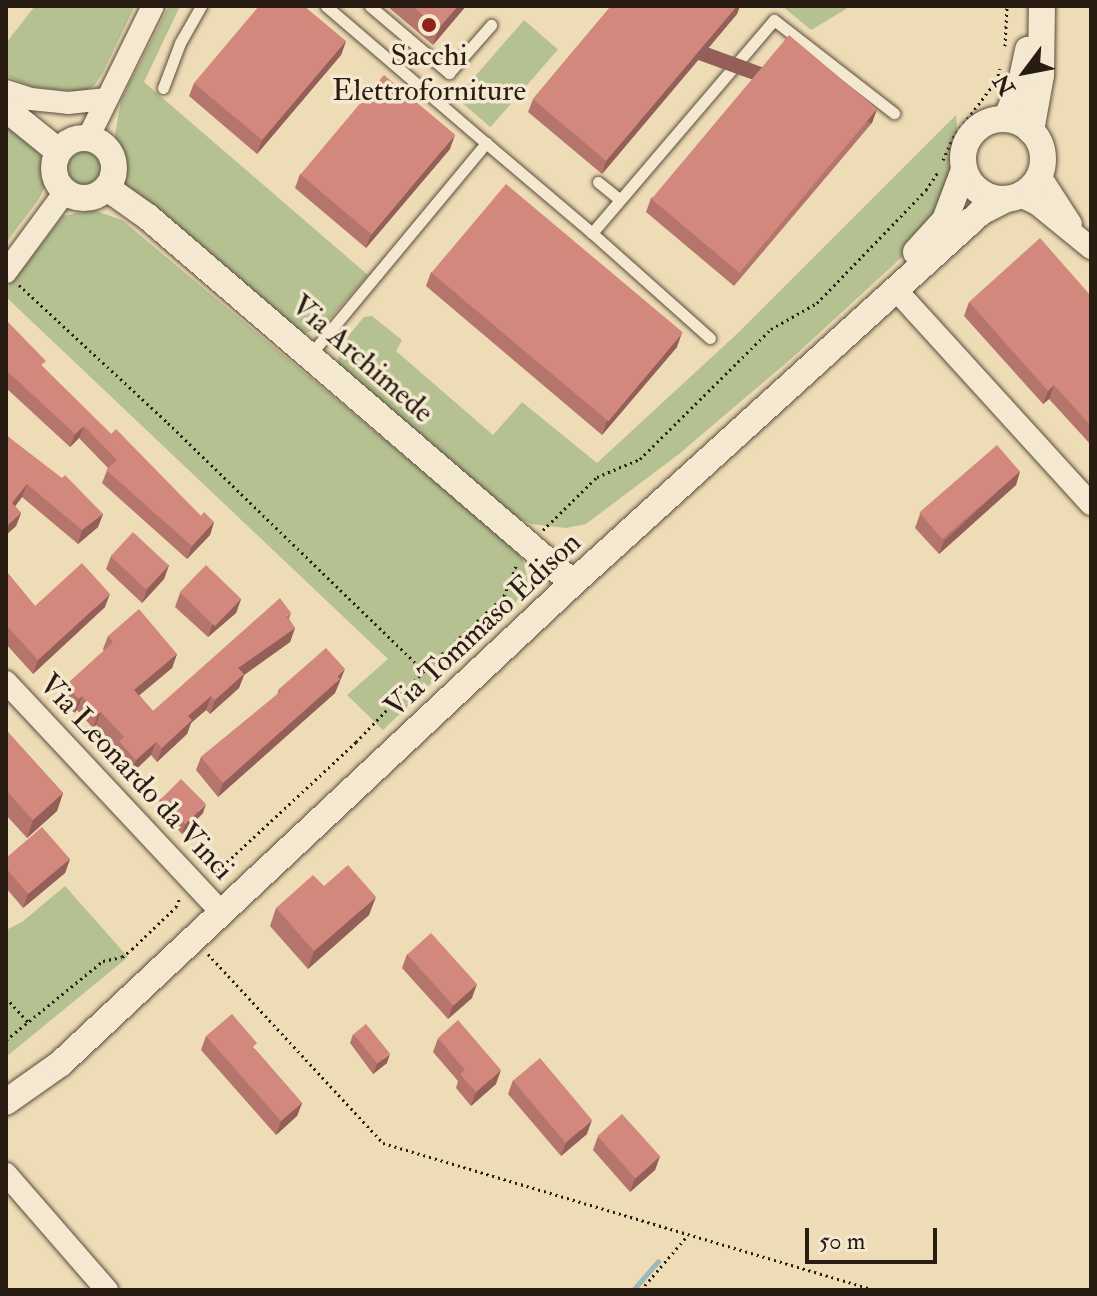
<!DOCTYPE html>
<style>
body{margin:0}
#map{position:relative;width:1097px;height:1296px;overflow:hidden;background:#eedcb6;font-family:"IM FELL Double Pica",serif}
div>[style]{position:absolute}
.green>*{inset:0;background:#b5c191;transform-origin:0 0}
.round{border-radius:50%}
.stream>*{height:5px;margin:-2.5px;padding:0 2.5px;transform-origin:2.5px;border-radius:2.5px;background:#9eb9b8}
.path>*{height:3px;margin-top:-1.5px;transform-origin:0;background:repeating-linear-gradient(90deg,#281c13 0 2px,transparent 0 6px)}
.roads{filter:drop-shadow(0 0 2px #5a4c3c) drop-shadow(0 0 2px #5a4c3c)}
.service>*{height:11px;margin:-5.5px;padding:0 5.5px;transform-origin:5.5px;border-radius:5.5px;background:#f4e8d0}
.minor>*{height:22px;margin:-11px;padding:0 11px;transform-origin:11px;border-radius:11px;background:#f4e8d0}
.tertiary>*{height:26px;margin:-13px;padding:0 13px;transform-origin:13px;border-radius:13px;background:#f4e8d0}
.tertiary>.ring{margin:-13px;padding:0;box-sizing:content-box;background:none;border:26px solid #f4e8d0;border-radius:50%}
.wall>*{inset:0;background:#b5756c}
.shaded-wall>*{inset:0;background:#935f58;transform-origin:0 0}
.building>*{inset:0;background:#d2887d;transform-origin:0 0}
.dots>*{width:22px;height:22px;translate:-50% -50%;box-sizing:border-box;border:4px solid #f4e8d0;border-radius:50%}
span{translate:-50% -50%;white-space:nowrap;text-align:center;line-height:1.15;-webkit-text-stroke:7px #f4e8d0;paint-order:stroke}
.poi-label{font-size:30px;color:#281c13}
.street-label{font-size:30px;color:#281c13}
.frame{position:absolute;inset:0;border:8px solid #281c13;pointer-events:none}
.north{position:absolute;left:985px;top:32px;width:80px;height:80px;-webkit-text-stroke:6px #f4e8d0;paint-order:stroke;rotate:238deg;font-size:22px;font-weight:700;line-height:32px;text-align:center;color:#281c13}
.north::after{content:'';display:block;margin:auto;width:28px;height:36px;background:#281c13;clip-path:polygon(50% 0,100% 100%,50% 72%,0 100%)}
.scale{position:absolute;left:805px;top:1228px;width:132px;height:36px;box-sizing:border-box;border:4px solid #281c13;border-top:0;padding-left:10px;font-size:24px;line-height:28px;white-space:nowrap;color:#281c13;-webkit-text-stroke:6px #f4e8d0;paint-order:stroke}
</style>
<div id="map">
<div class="green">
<div style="clip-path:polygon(35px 6px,135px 6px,102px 74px,94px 86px,83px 92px,33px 87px,6px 76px,6px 43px)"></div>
<div style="clip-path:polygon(169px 6px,180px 6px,144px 82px,368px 275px,323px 327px,306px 333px,290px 329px,131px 193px,124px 183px,123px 166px,114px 141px,121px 100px)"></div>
<div style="clip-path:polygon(782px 6px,851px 6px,811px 30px)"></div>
<div style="left:524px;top:20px;width:45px;height:103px;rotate:41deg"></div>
<div style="clip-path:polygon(956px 115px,958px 138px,951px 191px,914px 246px,792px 358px,679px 454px,586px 524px,566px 528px,531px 524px,501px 508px,342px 373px,338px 361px,340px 346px,364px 317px,372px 316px,402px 340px,396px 351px,493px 435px,522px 402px,597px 463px,739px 332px)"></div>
<div style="clip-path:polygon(6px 119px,38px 148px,48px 181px,39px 199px,6px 243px)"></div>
<div class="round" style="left:68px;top:152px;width:32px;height:32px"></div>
<div style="clip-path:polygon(93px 210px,122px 220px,514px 548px,523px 560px,528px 581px,516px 602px,383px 730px,347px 695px,388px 659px,6px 297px,6px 290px,63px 216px)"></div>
<div style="clip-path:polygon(65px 886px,128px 957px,6px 1057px,6px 930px,22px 922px)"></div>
</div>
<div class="stream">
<div style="left:633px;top:1290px;width:38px;rotate:-49deg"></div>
</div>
<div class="path">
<div style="left:1005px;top:46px;width:40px;rotate:-87.1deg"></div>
<div style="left:943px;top:160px;width:24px;rotate:-66deg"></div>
<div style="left:953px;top:138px;width:71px;rotate:-53deg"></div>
<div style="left:996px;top:81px;width:13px;rotate:-72deg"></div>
<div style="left:19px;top:285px;width:203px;rotate:42.8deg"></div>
<div style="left:168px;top:423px;width:356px;rotate:44.1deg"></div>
<div style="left:543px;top:530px;width:76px;rotate:-44.5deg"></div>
<div style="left:597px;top:477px;width:47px;rotate:-22.7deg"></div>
<div style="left:640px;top:459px;width:185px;rotate:-44.8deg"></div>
<div style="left:771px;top:329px;width:53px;rotate:-29.5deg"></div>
<div style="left:817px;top:303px;width:157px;rotate:-46deg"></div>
<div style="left:926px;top:190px;width:23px;rotate:-56deg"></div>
<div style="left:214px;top:874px;width:194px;rotate:-42.9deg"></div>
<div style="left:356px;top:742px;width:105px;rotate:-46.2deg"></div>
<div style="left:429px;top:666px;width:103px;rotate:-43deg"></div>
<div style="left:504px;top:596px;width:35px;rotate:-68deg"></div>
<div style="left:208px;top:954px;width:258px;rotate:47.2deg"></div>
<div style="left:383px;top:1143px;width:513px;rotate:16.64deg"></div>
<div style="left:6px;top:1003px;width:4px;rotate:-14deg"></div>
<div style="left:10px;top:1002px;width:28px;rotate:48deg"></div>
<div style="left:6px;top:1040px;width:125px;rotate:-39.2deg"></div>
<div style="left:103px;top:961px;width:19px;rotate:-12deg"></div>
<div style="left:122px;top:957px;width:13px;rotate:-39deg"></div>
<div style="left:132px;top:949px;width:61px;rotate:-43.7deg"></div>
<div style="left:176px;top:907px;width:10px;rotate:-66deg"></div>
<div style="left:641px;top:1290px;width:72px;rotate:-49.5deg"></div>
</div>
<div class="roads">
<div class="service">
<div style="left:326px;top:6px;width:211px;rotate:40.6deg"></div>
<div style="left:370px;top:6px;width:104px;rotate:40.3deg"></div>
<div style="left:449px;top:73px;width:64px;rotate:-48.8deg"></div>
<div style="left:163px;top:88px;width:48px;rotate:-69.3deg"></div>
<div style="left:180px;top:43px;width:43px;rotate:-60.4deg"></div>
<div style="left:598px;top:182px;width:28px;rotate:39deg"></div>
<div style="left:592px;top:233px;width:158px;rotate:41.7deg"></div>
<div style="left:310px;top:355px;width:276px;rotate:-50.3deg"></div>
<div style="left:486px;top:143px;width:139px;rotate:40.3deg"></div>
<div style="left:592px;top:233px;width:280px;rotate:-49.5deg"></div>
<div style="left:774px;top:20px;width:152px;rotate:37.8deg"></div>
</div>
<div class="minor">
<div style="left:6px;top:91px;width:26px;rotate:18deg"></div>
<div style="left:31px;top:99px;width:37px;rotate:6deg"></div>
<div style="left:68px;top:103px;width:37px;rotate:-6deg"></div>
<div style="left:88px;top:138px;width:147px;rotate:-63.8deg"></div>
<div style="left:1040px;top:176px;width:57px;rotate:57.1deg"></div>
<div style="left:1020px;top:196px;width:19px;rotate:25deg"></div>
<div style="left:1037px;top:204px;width:70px;rotate:39.2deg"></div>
<div style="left:6px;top:272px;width:99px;rotate:-53.6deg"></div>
<div style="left:897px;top:291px;width:288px;rotate:47.7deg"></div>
<div style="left:6px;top:682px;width:316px;rotate:46.9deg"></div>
<div style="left:6px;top:1174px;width:154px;rotate:49deg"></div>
</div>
<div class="tertiary">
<div style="left:6px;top:109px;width:67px;rotate:38.9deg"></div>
<div style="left:1006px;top:119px;width:39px;rotate:-67deg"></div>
<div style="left:1021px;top:83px;width:34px;rotate:-78deg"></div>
<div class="ring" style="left:963px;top:119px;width:54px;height:54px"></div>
<div style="left:1031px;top:131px;width:57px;rotate:-79.9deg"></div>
<div style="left:1041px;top:75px;width:69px;rotate:-89.2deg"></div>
<div class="ring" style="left:54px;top:138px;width:34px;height:34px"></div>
<div style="left:107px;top:188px;width:50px;rotate:35.3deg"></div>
<div style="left:148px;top:217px;width:561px;rotate:40.73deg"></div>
<div style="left:916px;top:252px;width:43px;rotate:-47.8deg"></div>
<div style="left:945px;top:220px;width:53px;rotate:-69.2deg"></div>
<div style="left:6px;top:1102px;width:67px;rotate:-35.3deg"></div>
<div style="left:61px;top:1063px;width:702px;rotate:-43.15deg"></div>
<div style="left:573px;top:583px;width:551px;rotate:-42.28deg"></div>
<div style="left:981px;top:212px;width:29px;rotate:-27deg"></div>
</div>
</div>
<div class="wall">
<div style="clip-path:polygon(387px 6px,466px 6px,433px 45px)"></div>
<div style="clip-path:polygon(611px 6px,740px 6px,737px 14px,602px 174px,528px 112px,533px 99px)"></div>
<div style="clip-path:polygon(346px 41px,341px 55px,257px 154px,189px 96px,194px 83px)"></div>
<div style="clip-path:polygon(877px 109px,872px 123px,734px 286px,646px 212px,651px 198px)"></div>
<div style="clip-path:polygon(450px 149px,366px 248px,295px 188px,300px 174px)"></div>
<div style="clip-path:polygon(431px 272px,677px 347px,602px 435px,426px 286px)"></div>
<div style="clip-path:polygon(1091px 296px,1091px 445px,1049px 399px,1043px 404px,964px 316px,969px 302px)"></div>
<div style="clip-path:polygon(6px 323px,43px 367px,111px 434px,201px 516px,214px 522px,210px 535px,187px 559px,102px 483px,108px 468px,79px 438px,70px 447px,6px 388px)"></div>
<div style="clip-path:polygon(6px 435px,103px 514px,98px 527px,78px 544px,22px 497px,15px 506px,21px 513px,16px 526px,6px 535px)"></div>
<div style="clip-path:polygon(1020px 471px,1016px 485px,939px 554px,915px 528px,920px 514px)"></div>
<div style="clip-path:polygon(111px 556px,169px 565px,164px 579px,142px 603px,106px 569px)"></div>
<div style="clip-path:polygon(6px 571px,35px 606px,105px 607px,33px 674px,6px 644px)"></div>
<div style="clip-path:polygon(180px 593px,241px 599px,236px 613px,208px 637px,175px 607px)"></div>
<div style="clip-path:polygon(291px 613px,289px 619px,295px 628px,290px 642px,244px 675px,239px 688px,210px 714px,206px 710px,191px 723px,187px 734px,157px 762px,151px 755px,131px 774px,114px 755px,116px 748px,96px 725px,93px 728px,77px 710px,74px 713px,61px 699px,66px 685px,104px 651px,103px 649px,108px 636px,177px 654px,172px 668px,139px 695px,153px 711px)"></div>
<div style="clip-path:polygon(340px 683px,338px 685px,335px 693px,218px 797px,196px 770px,201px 757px,277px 695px,279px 689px)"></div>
<div style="clip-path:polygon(6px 730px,63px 793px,57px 811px,27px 838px,6px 815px)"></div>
<div style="clip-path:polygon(160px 799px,203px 813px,182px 834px,157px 808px)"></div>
<div style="clip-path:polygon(6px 858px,70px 859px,65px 873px,23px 908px,6px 888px)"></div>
<div style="clip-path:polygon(324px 886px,369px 915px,308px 969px,270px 926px,276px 908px)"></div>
<div style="clip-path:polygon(407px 954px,472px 998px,448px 1019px,402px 968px)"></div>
<div style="clip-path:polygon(353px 1034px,387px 1063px,373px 1074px,350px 1043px)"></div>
<div style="clip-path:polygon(206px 1036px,255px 1049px,302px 1103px,297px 1116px,276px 1135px,201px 1050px)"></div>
<div style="clip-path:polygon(438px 1038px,496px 1084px,471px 1106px,456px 1088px,458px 1081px,433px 1052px)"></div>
<div style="clip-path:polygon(513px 1080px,587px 1134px,561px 1156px,508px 1094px)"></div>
<div style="clip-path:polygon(598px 1136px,660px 1156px,655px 1170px,630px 1192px,593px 1150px)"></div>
</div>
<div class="shaded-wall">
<div style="clip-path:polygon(458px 6px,466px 6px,433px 45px,439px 28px)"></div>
<div style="clip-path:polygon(737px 6px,740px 6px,737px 14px,602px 174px,606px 161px)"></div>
<div style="clip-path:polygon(346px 41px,341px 55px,257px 154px,262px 140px)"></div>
<div style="left:877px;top:109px;width:15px;height:214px;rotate:110deg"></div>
<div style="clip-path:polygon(455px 135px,450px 149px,366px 248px,371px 234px)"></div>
<div style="clip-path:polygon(682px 333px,677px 347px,602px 435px,607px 421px)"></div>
<div style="clip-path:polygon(1054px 385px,1049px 399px,1043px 404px,1048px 391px)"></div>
<div style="clip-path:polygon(84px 426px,79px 438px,70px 447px,75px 434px)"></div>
<div style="clip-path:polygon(1020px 471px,1016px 485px,939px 554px,944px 541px)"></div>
<div style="clip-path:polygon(27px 484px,22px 497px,8px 516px,12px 503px)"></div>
<div style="clip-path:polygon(21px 513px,16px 526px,6px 535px,9px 524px)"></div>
<div style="clip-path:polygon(103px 514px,98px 527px,78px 544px,82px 530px)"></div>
<div style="clip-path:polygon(214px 522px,210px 535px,187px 559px,192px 546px)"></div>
<div style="clip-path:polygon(169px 565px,164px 579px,142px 603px,147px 589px)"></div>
<div style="clip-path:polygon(110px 594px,105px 607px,33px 674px,38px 660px)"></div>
<div style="clip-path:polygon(241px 599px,236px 613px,208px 637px,213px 623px)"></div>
<div style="clip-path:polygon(295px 628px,290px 642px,244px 675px,239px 688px,210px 714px,215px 700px,238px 668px)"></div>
<div style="clip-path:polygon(177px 654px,172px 668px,129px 704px,134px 690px)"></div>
<div style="clip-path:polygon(345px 669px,335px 693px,218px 797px,223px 783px)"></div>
<div style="clip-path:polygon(82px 696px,77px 710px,74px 713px,79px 699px)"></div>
<div style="clip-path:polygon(211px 696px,206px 710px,191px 723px,187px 734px,157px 762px,162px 748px,188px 716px)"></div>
<div style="clip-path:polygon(101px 712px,96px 725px,93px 728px,98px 714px)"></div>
<div style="clip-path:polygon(156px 742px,151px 755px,131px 774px,136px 760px)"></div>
<div style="clip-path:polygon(63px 793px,57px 811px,27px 838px,33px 820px)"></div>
<div style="clip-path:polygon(206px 804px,203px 813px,182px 834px,185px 825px)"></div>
<div style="clip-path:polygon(70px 859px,65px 873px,23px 908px,28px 894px)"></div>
<div style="clip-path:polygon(376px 897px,369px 915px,308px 969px,314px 951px)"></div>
<div style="clip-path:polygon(477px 984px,472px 998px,448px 1019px,453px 1005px)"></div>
<div style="clip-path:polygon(390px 1054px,387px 1063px,373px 1074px,377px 1064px)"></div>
<div style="clip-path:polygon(501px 1070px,496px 1084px,471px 1106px,476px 1092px)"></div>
<div style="clip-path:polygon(302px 1103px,297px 1116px,276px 1135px,281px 1121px)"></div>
<div style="clip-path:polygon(592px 1120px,587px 1134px,561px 1156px,566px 1143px)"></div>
<div style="clip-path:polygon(660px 1156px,655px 1170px,630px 1192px,635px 1178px)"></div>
</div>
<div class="building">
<div style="clip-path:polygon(259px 6px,304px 6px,346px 41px,262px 140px,194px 83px)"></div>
<div style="clip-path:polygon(412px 6px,458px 6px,439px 28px)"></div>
<div style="clip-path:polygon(611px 6px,737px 6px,606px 161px,533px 99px)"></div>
<div style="left:789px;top:35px;width:115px;height:214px;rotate:40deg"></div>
<div style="left:384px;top:75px;width:93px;height:130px;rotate:40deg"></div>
<div style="left:506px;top:184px;width:231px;height:116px;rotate:40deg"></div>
<div style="clip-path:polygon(1040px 238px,1091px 296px,1091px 426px,1054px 385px,1048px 391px,969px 302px)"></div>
<div style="clip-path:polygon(7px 321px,46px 361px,41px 365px,111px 434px,116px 429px,201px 516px,204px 512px,214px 522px,192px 546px,106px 470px,117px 460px,84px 426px,75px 434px,6px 370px,6px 323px)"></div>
<div style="clip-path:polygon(6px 435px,62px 478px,65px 475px,103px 514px,82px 530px,27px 484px,12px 503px,21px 513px,9px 524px,6px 520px)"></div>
<div style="left:997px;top:445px;width:35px;height:103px;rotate:49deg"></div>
<div style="left:133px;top:532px;width:49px;height:33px;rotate:43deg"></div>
<div style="clip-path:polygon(82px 563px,110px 594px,38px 660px,6px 625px,6px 571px,35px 606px)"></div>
<div style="left:206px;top:565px;width:49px;height:38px;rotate:44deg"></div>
<div style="clip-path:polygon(280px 598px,291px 613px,286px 616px,295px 628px,238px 668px,244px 674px,215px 700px,211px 696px,188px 716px,192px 720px,162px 748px,156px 742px,136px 760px,119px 741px,124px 737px,101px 712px,98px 714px,82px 696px,79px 699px,66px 685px,113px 642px,108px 636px,139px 609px,177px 654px,134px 690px,153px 711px)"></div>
<div style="clip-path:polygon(326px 648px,345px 669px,337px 676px,340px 679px,223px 783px,201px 757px,281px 691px,279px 689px)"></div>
<div style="clip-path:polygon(6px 730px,63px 793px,33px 820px,6px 790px)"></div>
<div style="left:181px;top:779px;width:35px;height:29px;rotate:45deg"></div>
<div style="clip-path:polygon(42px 827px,70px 859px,28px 894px,6px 868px,6px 858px)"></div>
<div style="clip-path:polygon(348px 865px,376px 897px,314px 951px,276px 908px,313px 875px,324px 886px)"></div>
<div style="left:431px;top:933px;width:69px;height:32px;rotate:48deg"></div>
<div style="clip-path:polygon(232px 1014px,257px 1043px,253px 1047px,302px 1103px,281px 1121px,206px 1036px)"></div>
<div style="clip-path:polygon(458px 1020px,501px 1070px,476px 1092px,460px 1074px,465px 1070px,438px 1038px)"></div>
<div style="left:366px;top:1024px;width:38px;height:16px;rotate:51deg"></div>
<div style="left:540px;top:1058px;width:81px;height:35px;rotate:50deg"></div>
<div style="left:622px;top:1114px;width:57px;height:33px;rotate:48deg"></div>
</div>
<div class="dots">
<div style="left:429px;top:25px;background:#8f2418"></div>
</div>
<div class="poi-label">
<span style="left:429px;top:73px">Sacchi<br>Elettroforniture</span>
</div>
<div class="street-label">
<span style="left:362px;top:359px;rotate:41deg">Via Archimede</span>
<span style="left:483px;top:625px;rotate:-43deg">Via Tommaso Edison</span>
<span style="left:136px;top:777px;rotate:47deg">Via Leonardo da Vinci</span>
</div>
<div class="frame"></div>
<div class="north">N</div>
<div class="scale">50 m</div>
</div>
